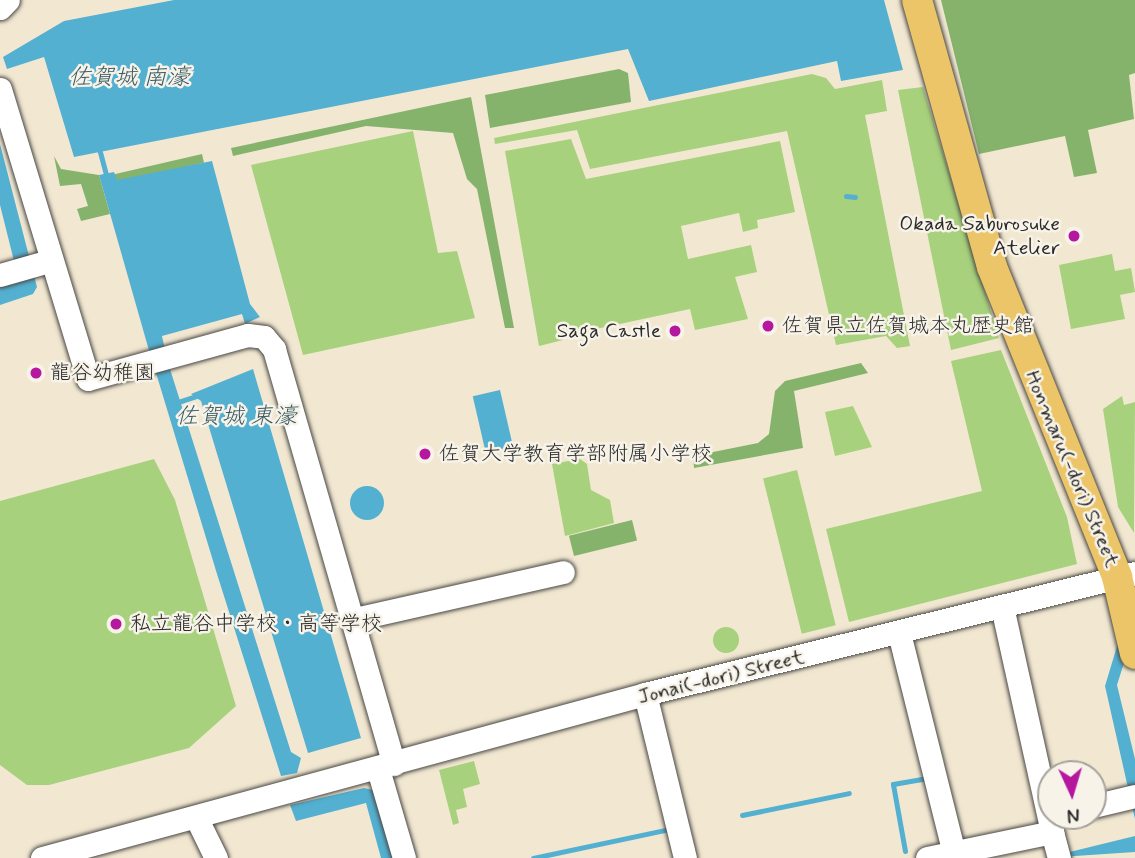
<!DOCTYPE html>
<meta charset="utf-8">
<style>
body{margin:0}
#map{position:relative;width:1135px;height:858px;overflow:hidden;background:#f2e8d2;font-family:Mynerve,"Klee One",sans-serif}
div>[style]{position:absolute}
.green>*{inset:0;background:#a7d17c;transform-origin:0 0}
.round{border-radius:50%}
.forest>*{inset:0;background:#85b36c;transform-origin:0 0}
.water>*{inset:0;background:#53b0d1;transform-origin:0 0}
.stream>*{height:5px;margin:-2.5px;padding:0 2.5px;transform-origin:2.5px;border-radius:2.5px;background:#53b0d1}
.roads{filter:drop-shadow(0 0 2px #494744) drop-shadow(0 0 2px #494744)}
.minor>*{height:23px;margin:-11.5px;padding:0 11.5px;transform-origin:11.5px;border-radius:11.5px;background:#fff}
.major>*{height:30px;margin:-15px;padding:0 15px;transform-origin:15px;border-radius:15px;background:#ecc569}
.dots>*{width:19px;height:19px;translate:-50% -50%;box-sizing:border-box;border:4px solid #f7f3e8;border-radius:50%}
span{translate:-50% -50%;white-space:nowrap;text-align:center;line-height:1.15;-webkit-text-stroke:5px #f7f3e8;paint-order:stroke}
.poi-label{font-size:21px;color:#2b2b2b}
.right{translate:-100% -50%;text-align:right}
.left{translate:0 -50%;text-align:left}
.street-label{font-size:21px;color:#2b2b2b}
.water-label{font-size:23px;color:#395a65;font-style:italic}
.north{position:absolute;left:1037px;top:760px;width:70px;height:70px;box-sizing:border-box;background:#f7f3e8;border:2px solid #a5a39c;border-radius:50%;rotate:176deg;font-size:19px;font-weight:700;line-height:28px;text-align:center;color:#2b2b2b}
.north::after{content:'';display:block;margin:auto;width:24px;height:32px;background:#b5179e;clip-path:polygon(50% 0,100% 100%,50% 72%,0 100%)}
</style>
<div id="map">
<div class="green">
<div style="clip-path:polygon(812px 74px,826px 78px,835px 89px,882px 80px,887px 111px,865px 115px,910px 346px,897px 348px,886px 336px,836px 345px,787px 131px,590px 169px,577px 130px,495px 144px,494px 138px)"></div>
<div style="clip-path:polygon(923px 87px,999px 338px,951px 350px,898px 90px)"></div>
<div style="clip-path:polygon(413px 131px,438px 253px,457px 251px,475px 318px,303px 355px,251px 165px)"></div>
<div style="clip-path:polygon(571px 139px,586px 179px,780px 141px,795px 212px,757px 220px,758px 228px,743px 232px,739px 213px,681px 226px,688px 259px,751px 245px,757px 272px,735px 277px,748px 319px,695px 330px,690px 309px,596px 329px,597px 335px,587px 337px,585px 328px,562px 333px,563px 340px,539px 346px,505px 151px)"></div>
<div style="clip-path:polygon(1112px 254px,1115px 271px,1131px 268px,1135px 292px,1120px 295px,1125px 319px,1071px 329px,1059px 265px)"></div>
<div style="clip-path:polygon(1001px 350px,1067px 517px,1077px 564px,849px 622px,826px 529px,982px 491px,951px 361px)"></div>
<div style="clip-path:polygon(1122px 396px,1124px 405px,1135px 402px,1134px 533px,1118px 507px,1103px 409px)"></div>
<div style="clip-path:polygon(853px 406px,872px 447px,835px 456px,825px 412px)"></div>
<div style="clip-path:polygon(154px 459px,175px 500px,236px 706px,189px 748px,49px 785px,27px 785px,0 765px,0 501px)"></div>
<div style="clip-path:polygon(580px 459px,587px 464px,591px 490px,610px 500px,614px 523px,565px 536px,552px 464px)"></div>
<div style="left:797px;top:470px;width:160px;height:35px;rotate:76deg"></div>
<div class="round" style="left:713px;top:627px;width:26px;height:26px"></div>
<div style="clip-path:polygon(474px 761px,480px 784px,463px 789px,467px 807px,456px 810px,459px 823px,453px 825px,439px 770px)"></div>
</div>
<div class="forest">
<div style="clip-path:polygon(1135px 0,1135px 73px,1129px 75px,1134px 119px,1088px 130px,1097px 173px,1074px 177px,1065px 136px,979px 154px,941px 0)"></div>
<div style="clip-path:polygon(619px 69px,628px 73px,631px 102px,490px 128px,485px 95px)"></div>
<div style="clip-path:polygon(471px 97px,514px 328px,505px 328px,477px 189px,467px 179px,453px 133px,366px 126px,233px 156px,231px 148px)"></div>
<div style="left:202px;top:154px;width:9px;height:90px;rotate:77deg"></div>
<div style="clip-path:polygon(54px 156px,61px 169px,99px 175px,110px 214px,81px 221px,77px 209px,88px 206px,81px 184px,60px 186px)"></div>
<div style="clip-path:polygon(861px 363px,868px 373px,794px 391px,803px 448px,694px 468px,693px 456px,758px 443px,769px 434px,775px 391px,785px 381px)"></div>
<div style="left:632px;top:520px;width:21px;height:65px;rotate:76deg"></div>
</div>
<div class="water">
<div style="clip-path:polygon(174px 0,884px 0,903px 70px,841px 81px,837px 61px,649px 101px,628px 49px,74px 157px,44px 57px,7px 69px,3px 57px,64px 21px)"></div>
<div style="clip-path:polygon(0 144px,37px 287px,33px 294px,0 305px,0 286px,18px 277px,0 205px)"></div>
<div style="clip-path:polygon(212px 161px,250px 304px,260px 317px,245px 324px,242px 314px,162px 336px,165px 350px,150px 354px,99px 175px,114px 172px,117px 180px)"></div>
<div style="clip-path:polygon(170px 369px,291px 752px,301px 758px,297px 773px,281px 776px,217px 574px,156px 373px)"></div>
<div style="clip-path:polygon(253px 369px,361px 738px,308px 753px,201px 401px,191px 394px)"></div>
<div style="left:500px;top:390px;width:58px;height:28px;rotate:77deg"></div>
<div class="round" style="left:350px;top:486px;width:34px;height:34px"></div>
<div style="clip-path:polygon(1133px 593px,1135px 628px,1117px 685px,1135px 759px,1135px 819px,1105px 686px)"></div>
<div style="clip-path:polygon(364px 788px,378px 791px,396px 858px,381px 858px,366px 803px,296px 821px,290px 805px)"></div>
<div style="clip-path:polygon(1135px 836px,1135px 852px,1045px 858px)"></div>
</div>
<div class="stream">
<div style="left:100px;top:152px;width:27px;rotate:75deg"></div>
<div style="left:846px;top:196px;width:9px;rotate:6deg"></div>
<div style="left:175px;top:403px;width:22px;rotate:-18deg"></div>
<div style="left:742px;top:815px;width:109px;rotate:-11.6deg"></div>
<div style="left:905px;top:851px;width:68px;rotate:-100.2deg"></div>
<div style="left:893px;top:784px;width:35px;rotate:-10deg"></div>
<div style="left:533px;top:858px;width:139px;rotate:-12deg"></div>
</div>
<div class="roads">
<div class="minor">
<div style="left:0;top:8px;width:11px;rotate:-45deg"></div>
<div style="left:0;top:89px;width:303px;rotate:73.1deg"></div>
<div style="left:88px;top:379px;width:166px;rotate:-15.4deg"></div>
<div style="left:248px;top:335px;width:16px;rotate:7deg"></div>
<div style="left:264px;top:337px;width:16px;rotate:50deg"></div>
<div style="left:274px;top:349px;width:432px;rotate:73.9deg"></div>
<div style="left:0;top:275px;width:51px;rotate:-15.9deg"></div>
<div style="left:355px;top:619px;width:213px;rotate:-12.7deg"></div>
<div style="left:899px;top:633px;width:228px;rotate:76deg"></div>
<div style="left:645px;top:694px;width:169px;rotate:76.3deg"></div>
<div style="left:378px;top:769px;width:93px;rotate:73.7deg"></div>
<div style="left:1093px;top:806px;width:43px;rotate:-13.4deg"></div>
<div style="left:196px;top:817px;width:46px;rotate:64deg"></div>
<div style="left:1052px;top:832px;width:27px;rotate:75deg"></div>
<div style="left:42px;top:858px;width:625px;rotate:-15.21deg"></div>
<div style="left:645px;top:694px;width:505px;rotate:-13.87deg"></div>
<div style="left:927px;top:858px;width:128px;rotate:-11.7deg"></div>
<div style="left:1052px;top:832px;width:230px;rotate:-102.5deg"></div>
</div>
<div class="major">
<div style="left:917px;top:0;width:277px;rotate:74.3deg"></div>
<div style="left:992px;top:267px;width:334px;rotate:68deg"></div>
<div style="left:1117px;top:577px;width:79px;rotate:76.8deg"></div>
</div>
</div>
<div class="dots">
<div style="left:1074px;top:236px;background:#b5179e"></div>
<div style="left:768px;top:326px;background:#b5179e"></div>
<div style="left:675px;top:331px;background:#b5179e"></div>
<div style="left:36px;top:373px;background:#b5179e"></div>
<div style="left:425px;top:454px;background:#b5179e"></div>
<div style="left:116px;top:624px;background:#b5179e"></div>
</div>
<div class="poi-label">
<span class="right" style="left:1060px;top:236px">Okada Saburosuke<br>Atelier</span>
<span class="left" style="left:782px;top:326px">佐賀県立佐賀城本丸歴史館</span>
<span class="right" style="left:661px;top:331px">Saga Castle</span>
<span class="left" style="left:50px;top:373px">龍谷幼稚園</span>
<span class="left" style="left:439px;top:454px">佐賀大学教育学部附属小学校</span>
<span class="left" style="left:130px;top:624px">私立龍谷中学校・高等学校</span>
</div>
<div class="street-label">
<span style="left:1072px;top:469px;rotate:67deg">Honmaru(-dori) Street</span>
<span style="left:721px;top:677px;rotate:-14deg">Jonai(-dori) Street</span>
</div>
<div class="water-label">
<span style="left:129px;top:78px">佐賀城 南濠</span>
<span style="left:236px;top:417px">佐賀城 東濠</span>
</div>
<div class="north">N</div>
</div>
